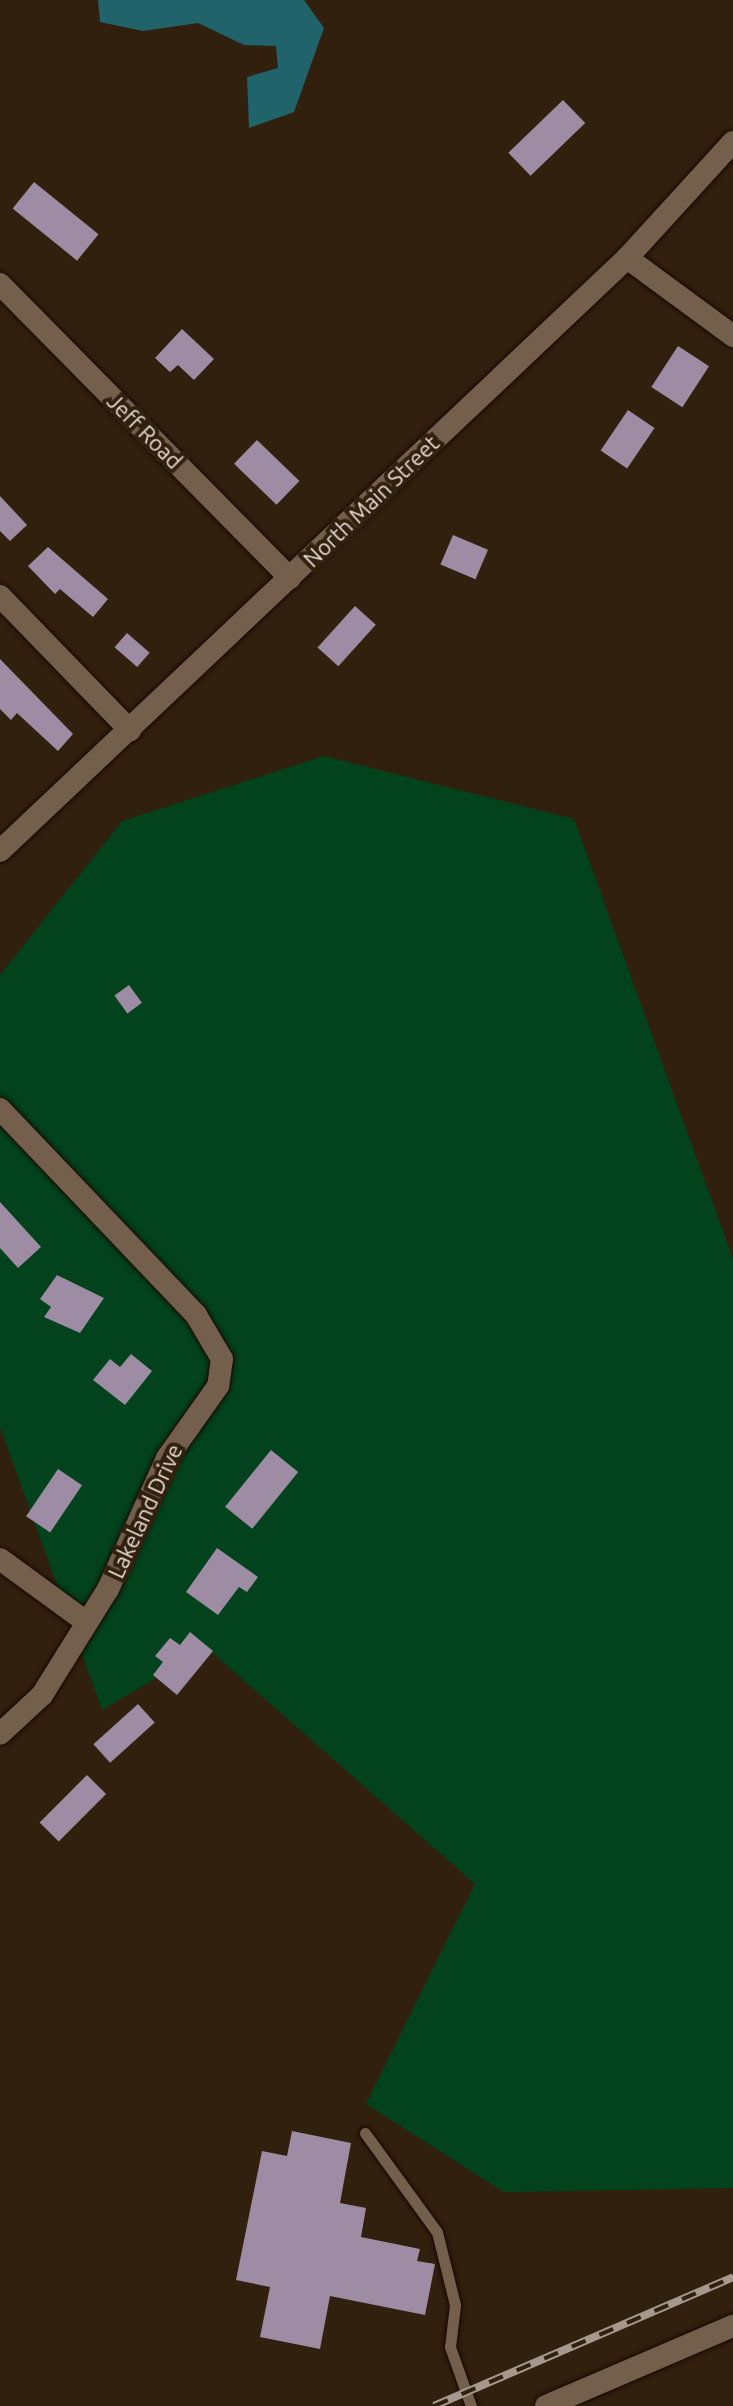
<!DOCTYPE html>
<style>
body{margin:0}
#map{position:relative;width:733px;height:2406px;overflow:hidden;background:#32200f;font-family:Ubuntu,sans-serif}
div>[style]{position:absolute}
.green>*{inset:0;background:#02421d}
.water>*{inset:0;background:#20636a}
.building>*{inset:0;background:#9d8ca3;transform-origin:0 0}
.roads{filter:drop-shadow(0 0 2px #190900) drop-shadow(0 0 2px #190900)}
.service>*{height:11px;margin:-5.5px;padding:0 5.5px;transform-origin:5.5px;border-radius:5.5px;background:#745f4d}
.minor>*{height:22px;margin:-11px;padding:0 11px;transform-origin:11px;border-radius:11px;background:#745f4d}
.tertiary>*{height:22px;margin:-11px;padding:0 11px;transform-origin:11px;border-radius:11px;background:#745f4d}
.rail>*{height:8px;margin-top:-4px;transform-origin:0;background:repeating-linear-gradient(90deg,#32200f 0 15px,#a6988c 0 30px);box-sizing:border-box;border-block:2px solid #a6988c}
span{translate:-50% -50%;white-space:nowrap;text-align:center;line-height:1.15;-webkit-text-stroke:8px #32200f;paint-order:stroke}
.street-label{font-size:22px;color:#e7dbd1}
</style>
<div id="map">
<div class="green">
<div style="clip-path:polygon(324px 756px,574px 819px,733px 1259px,733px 2188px,504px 2192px,366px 2104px,475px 1884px,207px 1648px,102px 1710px,0 1427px,0 975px,122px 821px)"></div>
</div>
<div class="water">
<div style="clip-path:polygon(98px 0,304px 0,324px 28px,294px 112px,249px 128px,247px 77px,278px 68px,276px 46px,244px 45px,198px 23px,143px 31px,100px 22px)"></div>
</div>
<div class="building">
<div style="left:563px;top:100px;width:32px;height:76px;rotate:46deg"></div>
<div style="left:34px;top:182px;width:83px;height:34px;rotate:39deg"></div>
<div style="clip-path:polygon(182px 329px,214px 359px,194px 380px,178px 365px,170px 372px,155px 358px)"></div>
<div style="left:678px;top:346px;width:37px;height:49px;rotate:33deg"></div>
<div style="left:628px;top:410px;width:32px;height:49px;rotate:34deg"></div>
<div style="left:257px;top:440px;width:59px;height:33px;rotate:44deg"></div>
<div style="clip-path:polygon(0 496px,27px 525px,10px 541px,0 531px)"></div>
<div style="left:453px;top:535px;width:38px;height:32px;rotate:23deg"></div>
<div style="clip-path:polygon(48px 547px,108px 599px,93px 617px,60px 589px,55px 594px,28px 566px)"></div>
<div style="left:355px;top:606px;width:28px;height:56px;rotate:42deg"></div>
<div style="left:127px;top:633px;width:30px;height:19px;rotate:41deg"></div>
<div style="clip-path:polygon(0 659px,73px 734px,58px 751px,17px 713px,11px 720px,0 709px)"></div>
<div style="left:129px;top:985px;width:22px;height:18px;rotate:54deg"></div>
<div style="clip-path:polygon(0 1202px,41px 1247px,18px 1268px,0 1248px)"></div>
<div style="clip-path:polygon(57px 1275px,104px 1298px,80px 1333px,44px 1317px,51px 1307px,40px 1299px)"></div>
<div style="clip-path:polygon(131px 1354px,152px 1371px,125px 1405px,93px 1380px,110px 1359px,120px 1367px)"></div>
<div style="left:271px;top:1450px;width:35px;height:73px;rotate:39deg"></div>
<div style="left:58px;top:1469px;width:29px;height:57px;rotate:34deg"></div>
<div style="clip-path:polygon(217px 1548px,258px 1577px,247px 1592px,239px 1587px,218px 1615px,186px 1592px)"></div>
<div style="clip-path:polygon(190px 1632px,213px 1651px,177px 1695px,153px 1675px,163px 1662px,155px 1656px,170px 1638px,180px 1645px)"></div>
<div style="left:138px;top:1704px;width:25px;height:60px;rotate:48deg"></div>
<div style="left:87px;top:1775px;width:27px;height:67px;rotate:45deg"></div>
<div style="clip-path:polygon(292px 2131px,351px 2143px,340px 2203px,366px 2208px,361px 2237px,420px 2249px,417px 2261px,435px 2264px,425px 2315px,330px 2296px,320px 2349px,260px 2337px,270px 2287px,236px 2280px,262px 2151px,287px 2156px)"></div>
</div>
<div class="roads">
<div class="service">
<div style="left:365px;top:2133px;width:122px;rotate:54deg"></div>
<div style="left:437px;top:2232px;width:75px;rotate:76.1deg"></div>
<div style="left:455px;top:2305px;width:42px;rotate:96.8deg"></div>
<div style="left:450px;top:2347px;width:63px;rotate:70.4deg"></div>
</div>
<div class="minor">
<div style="left:627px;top:258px;width:132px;rotate:36.3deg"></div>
<div style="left:0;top:284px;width:413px;rotate:45.4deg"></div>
<div style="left:0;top:596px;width:187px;rotate:45.9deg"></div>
<div style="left:0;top:1109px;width:284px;rotate:46.4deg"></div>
<div style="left:196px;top:1315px;width:51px;rotate:59.4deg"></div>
<div style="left:222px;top:1359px;width:27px;rotate:98deg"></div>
<div style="left:218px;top:1386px;width:88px;rotate:125.3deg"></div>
<div style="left:167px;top:1458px;width:144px;rotate:114.2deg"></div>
<div style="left:108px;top:1589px;width:125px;rotate:121.9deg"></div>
<div style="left:42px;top:1695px;width:57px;rotate:137.1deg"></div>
<div style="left:0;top:1559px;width:107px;rotate:36.2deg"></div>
<div style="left:546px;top:2406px;width:203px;rotate:-23.2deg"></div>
</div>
<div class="tertiary">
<div style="left:0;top:851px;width:863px;rotate:-43.4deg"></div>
<div style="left:627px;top:258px;width:157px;rotate:-47.6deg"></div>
</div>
</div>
<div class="rail">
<div style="left:434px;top:2406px;width:326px;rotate:-23.3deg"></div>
</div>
<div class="street-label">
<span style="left:145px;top:431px;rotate:45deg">Jeff Road</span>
<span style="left:371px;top:501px;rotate:-44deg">North Main Street</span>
<span style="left:145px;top:1511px;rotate:-65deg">Lakeland Drive</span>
</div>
</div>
